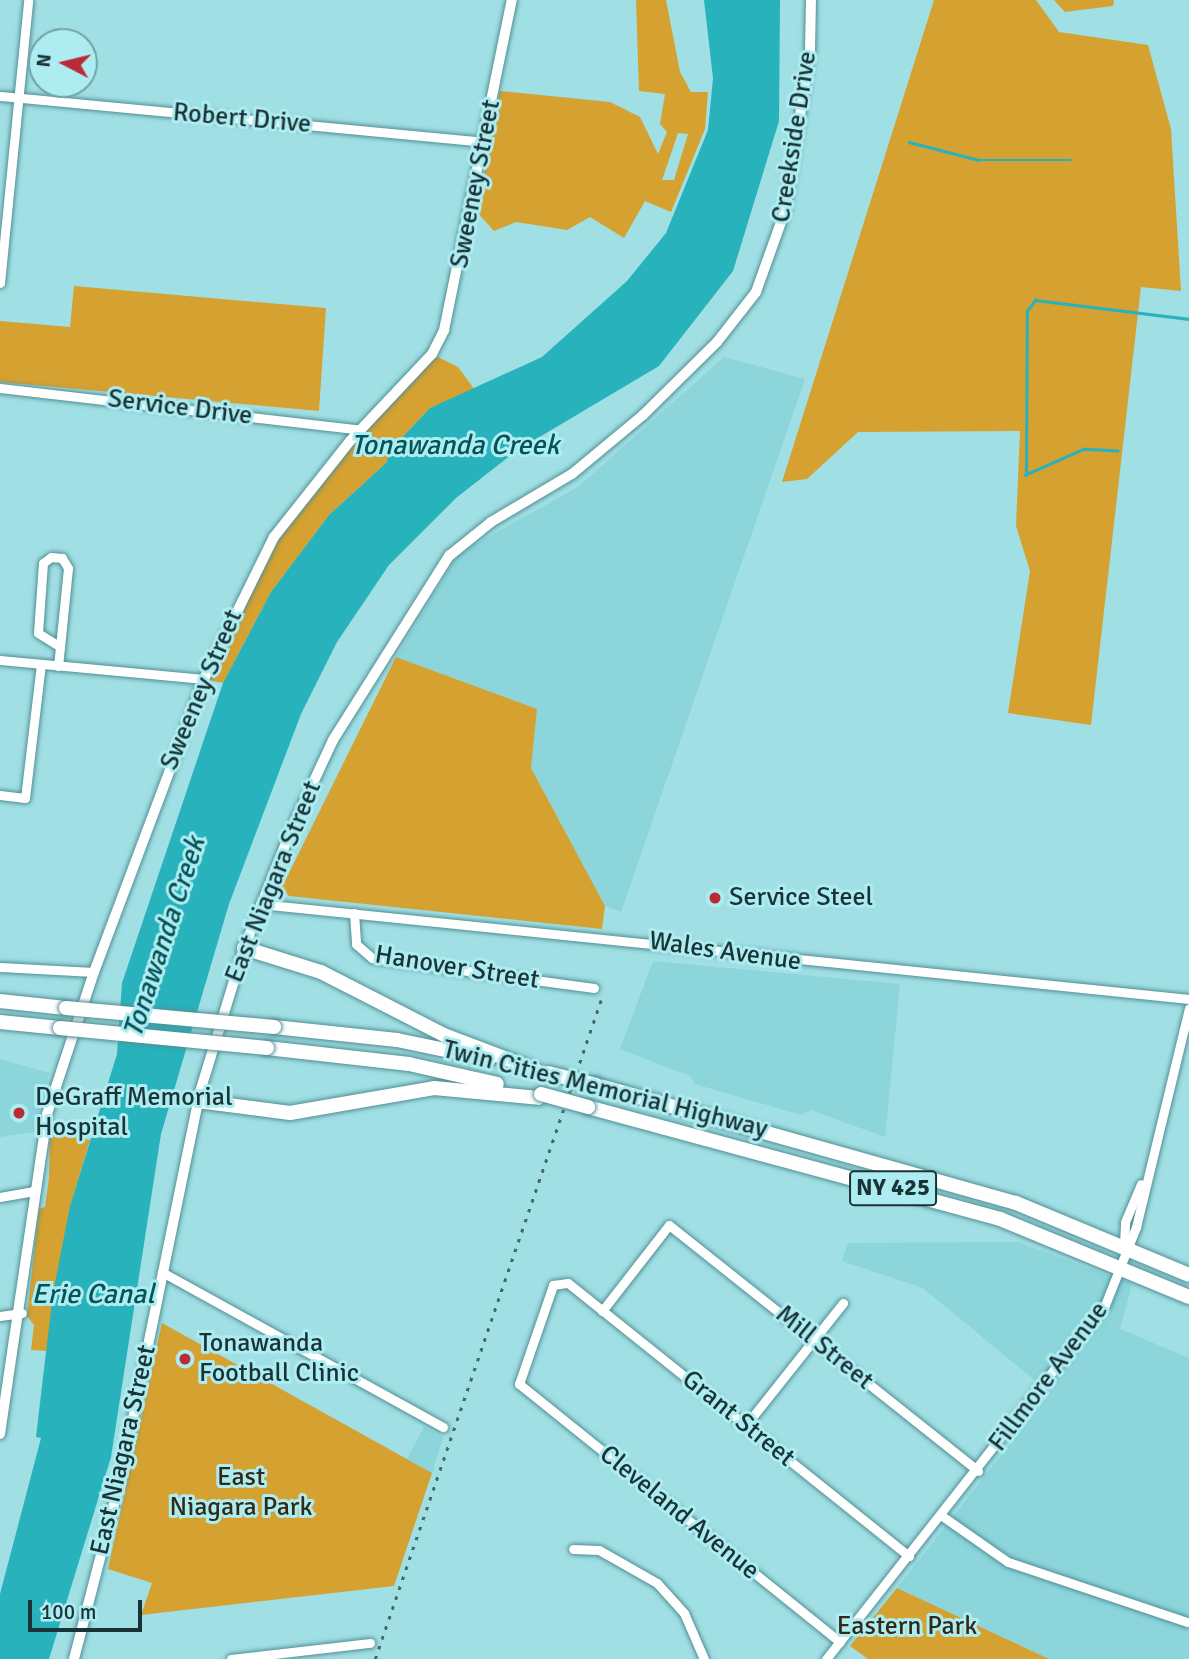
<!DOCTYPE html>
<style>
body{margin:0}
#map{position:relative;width:1189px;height:1659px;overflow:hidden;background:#a0dfe4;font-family:Signika,sans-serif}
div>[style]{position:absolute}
.built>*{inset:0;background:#8bd5db}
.green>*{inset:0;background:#d5a130}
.water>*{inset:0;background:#27b2bc}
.stream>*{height:2.5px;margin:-1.25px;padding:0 1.25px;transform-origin:1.25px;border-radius:1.25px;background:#27b2bc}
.roads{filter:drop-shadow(0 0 2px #518f94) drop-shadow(0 0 2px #518f94)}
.minor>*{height:9px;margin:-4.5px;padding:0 4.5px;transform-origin:4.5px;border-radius:4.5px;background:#fff}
.tertiary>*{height:10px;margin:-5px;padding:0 5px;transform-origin:5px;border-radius:5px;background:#fff}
.primary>*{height:14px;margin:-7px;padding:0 7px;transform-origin:7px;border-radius:7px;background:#fff}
.rail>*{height:2.5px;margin-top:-1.25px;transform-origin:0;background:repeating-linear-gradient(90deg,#44696c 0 3.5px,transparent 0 10.5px)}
.bridges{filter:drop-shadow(0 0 2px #518f94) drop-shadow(0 0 2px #518f94)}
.primary-bridge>*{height:14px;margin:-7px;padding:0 7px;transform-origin:7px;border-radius:7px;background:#fff}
.dots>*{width:19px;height:19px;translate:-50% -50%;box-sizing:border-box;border:4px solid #adecf1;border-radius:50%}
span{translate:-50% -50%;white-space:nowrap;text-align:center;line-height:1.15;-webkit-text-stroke:6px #adecf1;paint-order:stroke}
.shield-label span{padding:2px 5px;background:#adecf1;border:2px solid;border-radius:5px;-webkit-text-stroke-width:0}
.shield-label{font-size:24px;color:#1a3336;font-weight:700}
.street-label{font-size:26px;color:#1a3336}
.poi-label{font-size:26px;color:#1a3336}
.left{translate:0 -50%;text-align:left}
.park-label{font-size:26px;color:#322916}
.water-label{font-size:28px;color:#045359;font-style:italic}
.north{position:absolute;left:28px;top:28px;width:70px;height:70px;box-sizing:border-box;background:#adecf1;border:2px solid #72a2a6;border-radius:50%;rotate:277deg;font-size:19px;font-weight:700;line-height:28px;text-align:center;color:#1a3336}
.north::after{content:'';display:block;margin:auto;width:24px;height:32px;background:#bb2b35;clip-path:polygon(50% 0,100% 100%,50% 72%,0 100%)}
.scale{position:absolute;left:28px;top:1600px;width:114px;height:32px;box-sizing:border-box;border:4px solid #1a3336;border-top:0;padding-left:9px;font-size:21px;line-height:24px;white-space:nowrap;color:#1a3336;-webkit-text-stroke:5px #adecf1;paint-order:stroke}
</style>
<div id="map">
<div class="built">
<div style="clip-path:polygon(724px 357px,805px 379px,621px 912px,605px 906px,531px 768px,537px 709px,396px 657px,459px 553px,578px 487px)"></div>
<div style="clip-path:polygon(653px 961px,900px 984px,885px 1137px,811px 1110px,801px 1115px,695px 1084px,690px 1076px,620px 1049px)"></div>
<div style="clip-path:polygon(0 1059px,49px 1073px,34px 1132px,0 1137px)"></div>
<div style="clip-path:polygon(1018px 1242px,1132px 1284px,1120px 1329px,1189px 1358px,1189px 1659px,1049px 1659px,897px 1588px,1050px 1393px,923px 1288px,842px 1261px,848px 1243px)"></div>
<div style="clip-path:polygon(424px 1427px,443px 1437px,432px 1473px,407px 1459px)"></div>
</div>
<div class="green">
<div style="clip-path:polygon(evenodd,636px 0,666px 0,680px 72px,691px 92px,708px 92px,705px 129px,671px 212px,645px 201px,624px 238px,590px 217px,567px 230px,516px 222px,494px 231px,477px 212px,500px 91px,610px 102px,640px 117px,658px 154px,667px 132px,660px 124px,665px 94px,639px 91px,636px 0,678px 133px,688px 134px,674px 180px,662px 180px,678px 133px)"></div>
<div style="clip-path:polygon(934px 0,1036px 0,1059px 32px,1148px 45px,1171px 129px,1181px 291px,1141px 287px,1091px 725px,1008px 713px,1030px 571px,1016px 526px,1020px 431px,858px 432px,807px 479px,782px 482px)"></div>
<div style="clip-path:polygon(1054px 0,1114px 0,1113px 6px,1065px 12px)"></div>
<div style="clip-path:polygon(74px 286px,326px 308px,319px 411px,0 382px,0 321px,70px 327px)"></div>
<div style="clip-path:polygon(432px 354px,458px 367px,475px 390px,430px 408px,391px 449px,386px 463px,329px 515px,271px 592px,223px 683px,204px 679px,274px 537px)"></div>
<div style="clip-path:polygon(396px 657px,537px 709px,531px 768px,605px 906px,602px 929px,289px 896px,282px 887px)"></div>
<div style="clip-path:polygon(50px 1132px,90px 1140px,70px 1206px,48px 1351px,31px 1350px,34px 1325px,27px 1316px,39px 1209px,45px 1207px,49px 1177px)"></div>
<div style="clip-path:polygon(162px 1323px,432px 1473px,394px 1586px,141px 1615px,152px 1583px,108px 1569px)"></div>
<div style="clip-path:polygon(897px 1588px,1049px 1659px,868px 1659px,850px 1646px)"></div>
</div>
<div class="water">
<div style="clip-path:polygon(704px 0,780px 0,779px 121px,733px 271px,659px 366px,516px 451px,456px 498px,389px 565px,337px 642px,301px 714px,229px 904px,161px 1134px,111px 1457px,49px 1659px,0 1659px,0 1594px,41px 1438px,36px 1437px,53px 1293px,70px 1206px,117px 1054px,122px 983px,223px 683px,271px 592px,329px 515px,386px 463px,391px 449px,430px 408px,542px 357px,627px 281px,666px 233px,708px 130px,713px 78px)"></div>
</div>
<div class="stream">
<div style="left:909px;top:142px;width:72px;rotate:14.4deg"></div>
<div style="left:979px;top:160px;width:92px"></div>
<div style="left:1118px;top:451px;width:34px;rotate:-177deg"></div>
<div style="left:1084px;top:449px;width:64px;rotate:155.9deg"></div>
<div style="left:1026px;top:475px;width:164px;rotate:-89.7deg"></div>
<div style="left:1027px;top:311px;width:14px;rotate:-54deg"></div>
<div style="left:1035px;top:300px;width:155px;rotate:7deg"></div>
</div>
<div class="roads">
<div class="minor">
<div style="left:0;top:96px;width:486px;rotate:5.4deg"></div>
<div style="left:0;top:283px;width:284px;rotate:-84.3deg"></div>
<div style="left:0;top:388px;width:363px;rotate:6.6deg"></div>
<div style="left:0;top:660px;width:205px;rotate:5.3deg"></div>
<div style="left:58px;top:666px;width:19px;rotate:-84deg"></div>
<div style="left:60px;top:647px;width:79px;rotate:-84.2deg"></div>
<div style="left:68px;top:568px;width:12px;rotate:-121deg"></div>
<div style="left:62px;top:558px;width:11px;rotate:-175deg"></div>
<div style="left:51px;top:557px;width:10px;rotate:143deg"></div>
<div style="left:43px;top:563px;width:70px;rotate:94.1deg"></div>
<div style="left:38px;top:633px;width:26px;rotate:32deg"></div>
<div style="left:0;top:795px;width:25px;rotate:7deg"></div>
<div style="left:25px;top:798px;width:135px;rotate:-83.2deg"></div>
<div style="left:260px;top:904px;width:934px;rotate:5.84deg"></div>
<div style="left:354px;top:913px;width:31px;rotate:86deg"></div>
<div style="left:356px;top:944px;width:21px;rotate:41deg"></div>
<div style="left:372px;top:958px;width:224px;rotate:7.7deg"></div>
<div style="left:0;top:967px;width:94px;rotate:3deg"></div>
<div style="left:0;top:1197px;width:36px;rotate:-10deg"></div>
<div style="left:1124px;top:1244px;width:22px;rotate:-87deg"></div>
<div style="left:1125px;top:1222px;width:41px;rotate:-67.2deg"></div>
<div style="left:162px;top:1272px;width:321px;rotate:28.9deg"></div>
<div style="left:602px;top:1311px;width:109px;rotate:-52.1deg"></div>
<div style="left:669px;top:1225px;width:395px;rotate:38.5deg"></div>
<div style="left:0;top:1316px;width:22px;rotate:-8deg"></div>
<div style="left:746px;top:1425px;width:156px;rotate:-51.5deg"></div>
<div style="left:942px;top:1516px;width:80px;rotate:34.9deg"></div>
<div style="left:1008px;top:1562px;width:189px;rotate:18.5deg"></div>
<div style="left:573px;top:1549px;width:26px;rotate:2deg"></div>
<div style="left:599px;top:1550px;width:67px;rotate:29.6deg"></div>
<div style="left:657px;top:1583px;width:40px;rotate:48deg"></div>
<div style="left:684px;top:1613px;width:50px;rotate:66.5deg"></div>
<div style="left:840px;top:1642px;width:412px;rotate:-141.2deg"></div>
<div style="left:519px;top:1384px;width:105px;rotate:-71deg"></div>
<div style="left:553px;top:1285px;width:15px;rotate:-8deg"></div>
<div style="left:568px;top:1283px;width:437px;rotate:38.7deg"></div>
<div style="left:231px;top:1659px;width:140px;rotate:-6.6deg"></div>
<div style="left:826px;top:1659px;width:451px;rotate:-51.8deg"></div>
<div style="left:1105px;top:1305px;width:84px;rotate:-68.3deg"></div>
<div style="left:1136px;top:1227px;width:225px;rotate:-76.4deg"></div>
</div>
<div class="tertiary">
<div style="left:0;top:1434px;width:323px;rotate:-81.6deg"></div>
<div style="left:47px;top:1114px;width:150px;rotate:-71.7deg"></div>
<div style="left:94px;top:972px;width:313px;rotate:-69.4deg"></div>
<div style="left:204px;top:679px;width:158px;rotate:-63.8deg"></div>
<div style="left:274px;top:537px;width:122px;rotate:-51.6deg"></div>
<div style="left:350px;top:441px;width:120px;rotate:-46.7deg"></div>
<div style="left:432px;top:354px;width:27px;rotate:-63deg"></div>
<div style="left:444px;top:330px;width:337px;rotate:-78.4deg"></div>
<div style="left:74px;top:1659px;width:188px;rotate:-75.5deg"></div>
<div style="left:121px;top:1477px;width:393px;rotate:-78.4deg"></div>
<div style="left:200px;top:1092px;width:151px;rotate:-73deg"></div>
<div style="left:244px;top:948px;width:129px;rotate:-68.2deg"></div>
<div style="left:292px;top:828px;width:97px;rotate:-65deg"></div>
<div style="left:333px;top:740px;width:218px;rotate:-57.8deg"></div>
<div style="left:449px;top:556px;width:54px;rotate:-39deg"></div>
<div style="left:491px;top:522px;width:94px;rotate:-30.7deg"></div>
<div style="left:572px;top:474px;width:92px;rotate:-39.7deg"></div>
<div style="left:643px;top:415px;width:104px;rotate:-44.6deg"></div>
<div style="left:717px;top:342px;width:63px;rotate:-52deg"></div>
<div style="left:756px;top:292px;width:86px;rotate:-70.3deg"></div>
<div style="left:785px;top:211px;width:162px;rotate:-81.1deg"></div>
<div style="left:810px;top:51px;width:51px;rotate:-88.9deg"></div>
</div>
<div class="primary">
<div style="left:244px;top:948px;width:81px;rotate:17.3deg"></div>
<div style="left:321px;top:972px;width:138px;rotate:27.1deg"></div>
<div style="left:444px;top:1035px;width:98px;rotate:20.8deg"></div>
<div style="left:0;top:1001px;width:66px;rotate:6.1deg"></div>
<div style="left:0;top:1022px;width:60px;rotate:5.7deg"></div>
<div style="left:274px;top:1027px;width:124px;rotate:6deg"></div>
<div style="left:397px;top:1040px;width:94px;rotate:11.7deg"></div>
<div style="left:267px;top:1048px;width:143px;rotate:6.4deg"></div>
<div style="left:409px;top:1064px;width:90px;rotate:12.8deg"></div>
<div style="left:596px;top:1085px;width:436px;rotate:15.7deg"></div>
<div style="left:1016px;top:1203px;width:187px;rotate:22.6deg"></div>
<div style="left:198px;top:1101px;width:93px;rotate:7.4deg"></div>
<div style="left:290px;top:1113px;width:146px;rotate:-9.8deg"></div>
<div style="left:434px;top:1088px;width:105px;rotate:5.4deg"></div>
<div style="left:588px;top:1107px;width:427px;rotate:15.2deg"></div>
<div style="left:1000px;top:1219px;width:204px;rotate:22.4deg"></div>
</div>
</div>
<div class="rail">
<div style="left:375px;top:1659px;width:697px;rotate:-71.07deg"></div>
</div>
<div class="bridges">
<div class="primary-bridge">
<div style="left:66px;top:1008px;width:209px;rotate:5.2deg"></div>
<div style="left:60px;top:1028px;width:208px;rotate:5.5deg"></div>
<div style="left:548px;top:1073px;width:49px;rotate:14deg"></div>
<div style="left:541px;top:1094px;width:49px;rotate:15.5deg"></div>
</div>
</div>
<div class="dots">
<div style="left:715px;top:898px;background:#bb2b35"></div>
<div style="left:19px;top:1113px;background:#bb2b35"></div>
<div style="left:185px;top:1359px;background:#bb2b35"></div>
</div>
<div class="shield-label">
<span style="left:893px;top:1188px">NY 425</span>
</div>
<div class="street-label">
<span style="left:242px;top:119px;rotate:5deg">Robert Drive</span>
<span style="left:795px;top:137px;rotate:-81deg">Creekside Drive</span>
<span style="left:476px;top:184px;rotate:-79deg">Sweeney Street</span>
<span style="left:180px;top:408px;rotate:7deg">Service Drive</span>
<span style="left:202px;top:690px;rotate:-67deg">Sweeney Street</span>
<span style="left:274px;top:882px;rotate:-68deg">East Niagara Street</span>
<span style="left:725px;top:952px;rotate:8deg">Wales Avenue</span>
<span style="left:457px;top:968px;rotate:9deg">Hanover Street</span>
<span style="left:605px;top:1090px;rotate:14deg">Twin Cities Memorial Highway</span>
<span style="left:824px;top:1348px;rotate:39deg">Mill Street</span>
<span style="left:1049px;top:1377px;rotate:-53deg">Fillmore Avenue</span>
<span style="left:738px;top:1419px;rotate:39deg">Grant Street</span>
<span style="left:124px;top:1450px;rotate:-77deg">East Niagara Street</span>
<span style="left:679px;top:1513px;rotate:39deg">Cleveland Avenue</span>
</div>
<div class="poi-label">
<span class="left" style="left:729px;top:898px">Service Steel</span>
<span class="left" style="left:35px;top:1113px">DeGraff Memorial<br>Hospital</span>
<span class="left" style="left:199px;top:1359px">Tonawanda<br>Football Clinic</span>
</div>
<div class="park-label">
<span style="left:241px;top:1493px">East<br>Niagara Park</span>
<span style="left:907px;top:1627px">Eastern Park</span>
</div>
<div class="water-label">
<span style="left:455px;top:445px">Tonawanda Creek</span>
<span style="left:164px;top:937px;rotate:-72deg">Tonawanda Creek</span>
<span style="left:93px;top:1294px">Erie Canal</span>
</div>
<div class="north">N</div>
<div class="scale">100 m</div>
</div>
